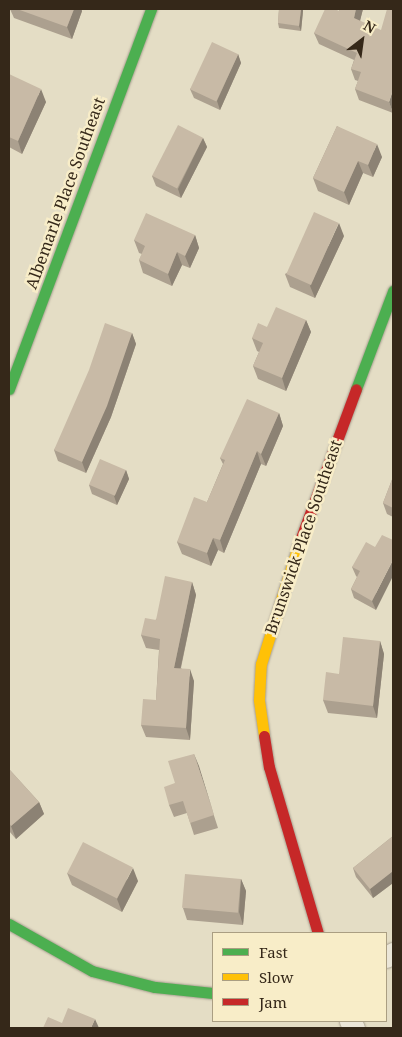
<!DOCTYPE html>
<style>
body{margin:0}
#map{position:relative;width:402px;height:1037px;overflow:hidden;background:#e4ddc5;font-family:"Noto Serif",serif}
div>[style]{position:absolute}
.roads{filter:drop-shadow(0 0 1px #a8a090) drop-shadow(0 0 1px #a8a090)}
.street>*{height:21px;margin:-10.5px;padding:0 10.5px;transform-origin:10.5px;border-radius:10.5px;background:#ebe6d8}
.fast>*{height:11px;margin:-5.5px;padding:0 5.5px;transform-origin:5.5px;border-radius:5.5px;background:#4caf50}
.slow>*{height:11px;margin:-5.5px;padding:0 5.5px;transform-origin:5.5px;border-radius:5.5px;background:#ffc107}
.jam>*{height:11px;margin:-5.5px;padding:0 5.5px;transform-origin:5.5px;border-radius:5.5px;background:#c62828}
.wall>*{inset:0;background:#aca08f}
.shaded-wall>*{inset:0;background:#8c8274}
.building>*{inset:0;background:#c8baa6;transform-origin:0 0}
span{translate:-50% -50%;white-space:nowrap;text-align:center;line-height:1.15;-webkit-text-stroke:5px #f8edc8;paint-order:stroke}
.street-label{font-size:16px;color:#352819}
.frame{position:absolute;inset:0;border:10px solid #352819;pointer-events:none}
.legend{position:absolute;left:212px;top:932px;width:175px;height:90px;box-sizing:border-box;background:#f8edc8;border:1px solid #aa9e82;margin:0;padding:6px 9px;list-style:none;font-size:15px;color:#352819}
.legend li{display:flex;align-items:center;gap:10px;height:25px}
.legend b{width:25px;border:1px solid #aa9e82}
.north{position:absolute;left:337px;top:15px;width:50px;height:50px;-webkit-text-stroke:4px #f8edc8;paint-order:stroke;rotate:30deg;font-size:14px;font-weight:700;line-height:20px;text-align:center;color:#352819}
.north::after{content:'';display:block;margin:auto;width:18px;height:22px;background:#352819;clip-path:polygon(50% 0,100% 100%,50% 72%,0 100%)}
</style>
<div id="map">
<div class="roads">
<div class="street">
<div style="left:386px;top:957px;width:8px;rotate:-30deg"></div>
<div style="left:350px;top:1021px;width:8px;rotate:60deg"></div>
</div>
<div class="fast">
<div style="left:9px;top:389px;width:406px;rotate:-69.5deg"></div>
<div style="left:356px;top:389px;width:105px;rotate:-69.3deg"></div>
<div style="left:9px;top:924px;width:95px;rotate:29.5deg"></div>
<div style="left:92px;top:971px;width:65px;rotate:14.3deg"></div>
<div style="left:155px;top:987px;width:58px;rotate:5.9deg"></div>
</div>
<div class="slow">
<div style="left:264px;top:736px;width:37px;rotate:-98deg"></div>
<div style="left:259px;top:699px;width:35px;rotate:-87deg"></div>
<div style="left:261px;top:664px;width:124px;rotate:-72.6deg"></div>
</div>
<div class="jam">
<div style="left:298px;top:546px;width:167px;rotate:-69.7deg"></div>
<div style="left:264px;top:736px;width:31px;rotate:81deg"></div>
<div style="left:269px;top:767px;width:173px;rotate:73.6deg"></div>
</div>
</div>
<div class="wall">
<div style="clip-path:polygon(10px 9px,81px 9px,82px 11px,72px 39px,14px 18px)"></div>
<div style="clip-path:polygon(279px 9px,303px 9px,303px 11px,301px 31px,279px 28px,278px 23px)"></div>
<div style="clip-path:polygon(340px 9px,363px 9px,360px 20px,393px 113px,359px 100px,355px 89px,358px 81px,355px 80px,351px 69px,354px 60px,319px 44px,314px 33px,339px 11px)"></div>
<div style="clip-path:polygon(238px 54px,241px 63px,220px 110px,194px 98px,190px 89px)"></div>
<div style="clip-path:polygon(9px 74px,46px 102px,22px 154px,9px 147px)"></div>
<div style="clip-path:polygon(337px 126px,382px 157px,373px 177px,363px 173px,349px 205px,318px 191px,313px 178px)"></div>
<div style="clip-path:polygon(203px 138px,207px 147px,181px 198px,156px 186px,152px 176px)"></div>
<div style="clip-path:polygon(195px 235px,199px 248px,190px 268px,182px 265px,172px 286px,143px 273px,139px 260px,142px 254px,139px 253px,134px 240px)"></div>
<div style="clip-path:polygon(344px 236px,315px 298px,290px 287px,285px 274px)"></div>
<div style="clip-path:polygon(306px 320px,311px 332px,286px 391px,258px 379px,253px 366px,259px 352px,257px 351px,252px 338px,267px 327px)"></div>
<div style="clip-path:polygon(132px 333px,136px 344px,111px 417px,86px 473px,58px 461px,54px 450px)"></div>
<div style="clip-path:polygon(279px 413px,283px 426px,266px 466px,261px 464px,224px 553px,218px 550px,211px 566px,182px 554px,177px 542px,207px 502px,223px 464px,220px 458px)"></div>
<div style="clip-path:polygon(126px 470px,129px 479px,117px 505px,92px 494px,89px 485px)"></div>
<div style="clip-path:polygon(393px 477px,393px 517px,387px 514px,383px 503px)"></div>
<div style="clip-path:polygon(375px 547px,376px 610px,354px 598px,351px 589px,357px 577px,356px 576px,352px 567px)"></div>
<div style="clip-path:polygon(192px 582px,196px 595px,181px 668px,194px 681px,190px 740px,146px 737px,141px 725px,156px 700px,159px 650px,146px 648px,141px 635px)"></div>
<div style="clip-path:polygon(380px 641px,384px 654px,377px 718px,328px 713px,323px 700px,339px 674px)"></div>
<div style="clip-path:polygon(194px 754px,218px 828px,194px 835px,187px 813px,174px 817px,169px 805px,175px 783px)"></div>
<div style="clip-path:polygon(9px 769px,39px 802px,44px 814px,16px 839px,9px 831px)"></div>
<div style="clip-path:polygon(393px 836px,393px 883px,373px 898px,356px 877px,353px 868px)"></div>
<div style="clip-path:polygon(67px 873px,138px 881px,122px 912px,72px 885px)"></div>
<div style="clip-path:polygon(241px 879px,246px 891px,243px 925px,187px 920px,183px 908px)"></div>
</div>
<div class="shaded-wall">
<div style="clip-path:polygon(74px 9px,81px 9px,82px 11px,72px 39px,67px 27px)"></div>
<div style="clip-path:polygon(301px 9px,303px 9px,303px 11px,301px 31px,299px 26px)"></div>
<div style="clip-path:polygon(356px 9px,363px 9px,358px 29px,354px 18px)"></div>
<div style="clip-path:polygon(238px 54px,241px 63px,220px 110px,217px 101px)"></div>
<div style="clip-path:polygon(41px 89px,46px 102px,22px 154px,18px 141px)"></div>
<div style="clip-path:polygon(393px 90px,393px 113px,389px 102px)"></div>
<div style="clip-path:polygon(203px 138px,207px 147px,181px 198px,178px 189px)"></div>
<div style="clip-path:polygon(377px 144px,382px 157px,373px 177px,368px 165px)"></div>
<div style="clip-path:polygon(358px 161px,363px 173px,349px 205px,344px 192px)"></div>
<div style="clip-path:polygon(339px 223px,344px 236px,315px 298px,310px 286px)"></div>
<div style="clip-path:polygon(195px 235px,199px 248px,190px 268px,185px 256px)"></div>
<div style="clip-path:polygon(177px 252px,182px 265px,172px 286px,168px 274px)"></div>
<div style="clip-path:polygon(306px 320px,311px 332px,286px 391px,282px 378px)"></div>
<div style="clip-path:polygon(132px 333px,136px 344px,111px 417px,86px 473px,82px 462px)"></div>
<div style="clip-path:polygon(279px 413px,283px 426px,266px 466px,261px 454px)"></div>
<div style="clip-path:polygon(257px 451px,261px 464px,224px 553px,220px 540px)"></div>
<div style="clip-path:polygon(126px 470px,129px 479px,117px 505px,114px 496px)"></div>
<div style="clip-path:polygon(213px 538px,218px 550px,211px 566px,207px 553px)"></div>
<div style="clip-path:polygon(393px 560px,393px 576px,376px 610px,372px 601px)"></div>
<div style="clip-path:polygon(192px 582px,196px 595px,178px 680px,174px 668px)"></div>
<div style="clip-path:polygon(380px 641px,384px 654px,377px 718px,373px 706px)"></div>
<div style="clip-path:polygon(190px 669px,194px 681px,190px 740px,186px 728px)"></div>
<div style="clip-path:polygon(194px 754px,199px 766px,218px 828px,214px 815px)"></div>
<div style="clip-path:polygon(39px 802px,44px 814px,16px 839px,11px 826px)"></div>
<div style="clip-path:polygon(133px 868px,138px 881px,122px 912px,117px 899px)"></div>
<div style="clip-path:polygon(393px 871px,393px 883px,373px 898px,370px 889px)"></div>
<div style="clip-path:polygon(241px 879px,246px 891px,243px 925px,239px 912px)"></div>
<div style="clip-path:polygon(95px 1019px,99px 1028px,91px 1028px)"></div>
</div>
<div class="building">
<div style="clip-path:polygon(17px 9px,74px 9px,67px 27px)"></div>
<div style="clip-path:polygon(279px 9px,301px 9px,299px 26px,278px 23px)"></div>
<div style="clip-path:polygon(325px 9px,335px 9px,339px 11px,340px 9px,356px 9px,354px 18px,381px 30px,387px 9px,393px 9px,393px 90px,389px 102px,355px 89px,361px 72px,351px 69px,357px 53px,314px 33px)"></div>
<div style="left:212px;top:42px;width:29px;height:52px;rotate:25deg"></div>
<div style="clip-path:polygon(9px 74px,41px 89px,18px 141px,9px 137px)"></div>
<div style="left:178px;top:125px;width:28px;height:57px;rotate:27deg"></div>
<div style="clip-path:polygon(337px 126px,377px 144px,368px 165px,358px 161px,344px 192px,313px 178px)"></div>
<div style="left:314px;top:212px;width:27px;height:68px;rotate:24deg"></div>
<div style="clip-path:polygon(146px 213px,195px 235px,185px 256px,177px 252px,168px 274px,139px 260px,145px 246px,134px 240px)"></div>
<div style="clip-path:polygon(276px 307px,306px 320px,282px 378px,253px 366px,263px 343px,252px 338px,258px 323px,267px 327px)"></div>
<div style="clip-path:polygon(105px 323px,132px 333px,107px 406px,82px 462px,54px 450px,89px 370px)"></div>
<div style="clip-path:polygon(247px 399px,279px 413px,261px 454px,257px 451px,220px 540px,213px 538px,207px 553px,177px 542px,194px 497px,207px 502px,225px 460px,220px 458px)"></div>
<div style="left:100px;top:459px;width:28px;height:28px;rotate:23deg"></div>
<div style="clip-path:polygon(393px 477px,393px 508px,383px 503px)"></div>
<div style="clip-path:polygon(382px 535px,393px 540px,393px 560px,372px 601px,351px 589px,360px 571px,352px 567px,366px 542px,375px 547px)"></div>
<div style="clip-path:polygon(165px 576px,192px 582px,174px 668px,190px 669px,186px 728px,141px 725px,143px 699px,156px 700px,160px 639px,141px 635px,145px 618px,156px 620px)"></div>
<div style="clip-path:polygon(343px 637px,380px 641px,373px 706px,323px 700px,326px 672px,339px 674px)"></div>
<div style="clip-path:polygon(194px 754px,214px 815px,190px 823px,183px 801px,169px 805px,164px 787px,175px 783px,168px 761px)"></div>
<div style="clip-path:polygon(9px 769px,39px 802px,11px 826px,9px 823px)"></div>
<div style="clip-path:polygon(393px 836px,393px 871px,370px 889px,353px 868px)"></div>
<div style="left:83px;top:842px;width:56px;height:35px;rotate:27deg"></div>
<div style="left:185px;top:874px;width:56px;height:34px;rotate:5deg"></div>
<div style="clip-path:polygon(68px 1008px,95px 1019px,91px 1028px,43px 1028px,48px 1017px,62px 1023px)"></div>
</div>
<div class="street-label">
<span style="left:65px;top:193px;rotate:-70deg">Albemarle Place Southeast</span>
<span style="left:303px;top:537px;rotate:-71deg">Brunswick Place Southeast</span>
</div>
<div class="frame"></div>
<ul class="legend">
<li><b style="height:6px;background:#4caf50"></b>Fast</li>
<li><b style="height:6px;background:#ffc107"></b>Slow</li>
<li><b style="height:6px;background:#c62828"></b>Jam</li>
</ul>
<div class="north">N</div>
</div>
